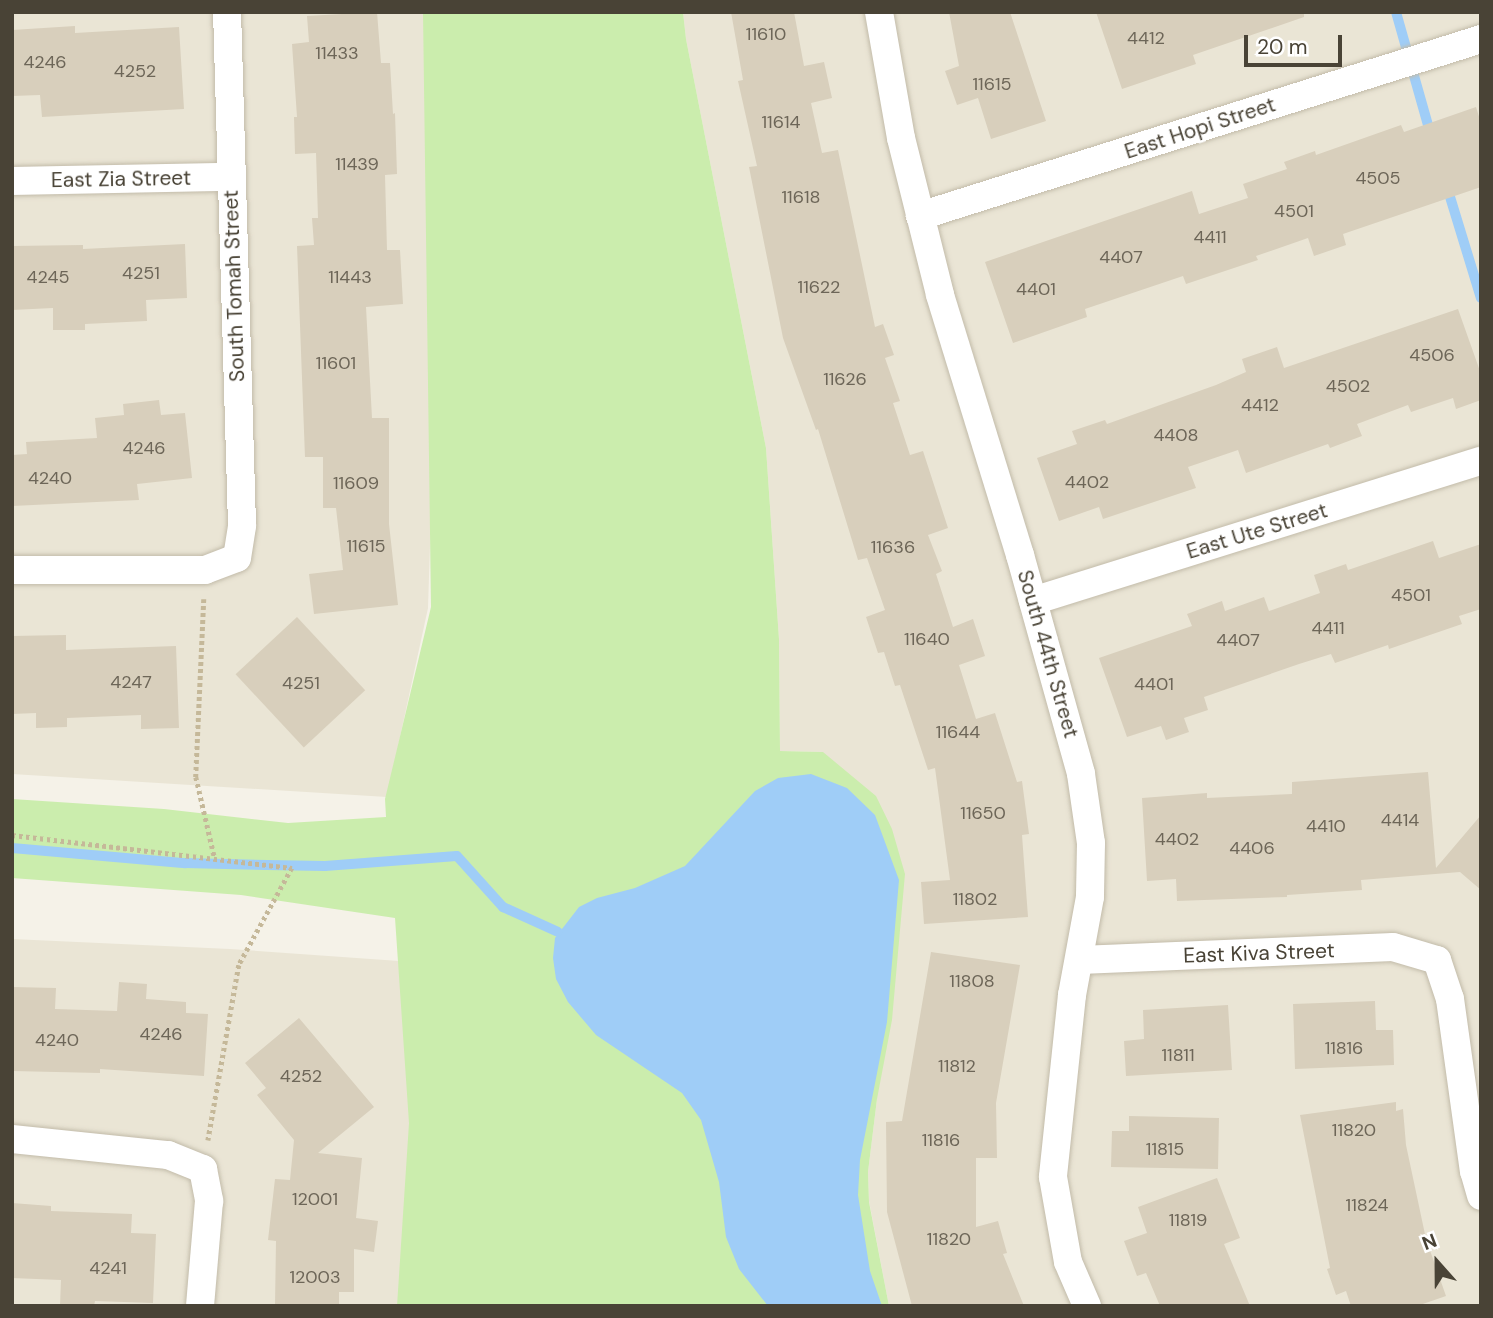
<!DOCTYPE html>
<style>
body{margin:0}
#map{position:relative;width:1493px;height:1318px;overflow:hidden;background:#f5f2e8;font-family:"DM Sans",sans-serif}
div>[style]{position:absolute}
.residential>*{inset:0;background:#eae5d5}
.green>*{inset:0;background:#cbedad}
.water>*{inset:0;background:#9fcdf7}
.stream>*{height:10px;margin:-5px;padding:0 5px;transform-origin:5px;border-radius:5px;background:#9fcdf7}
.building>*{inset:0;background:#d8cfbc;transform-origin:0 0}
.path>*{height:4.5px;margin-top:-2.25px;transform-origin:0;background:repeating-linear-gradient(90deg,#c5b899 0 3.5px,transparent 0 7px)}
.roads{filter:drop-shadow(0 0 2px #c2bba9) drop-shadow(0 0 2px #c2bba9)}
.minor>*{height:28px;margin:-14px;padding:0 14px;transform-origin:14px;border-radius:14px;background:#fff}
span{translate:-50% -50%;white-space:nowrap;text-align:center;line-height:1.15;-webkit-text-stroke:5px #fff;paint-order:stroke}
.number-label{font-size:18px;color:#6d6658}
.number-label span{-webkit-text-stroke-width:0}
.street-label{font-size:21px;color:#494336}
.frame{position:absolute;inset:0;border:14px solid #494336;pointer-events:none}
.north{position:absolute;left:1402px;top:1227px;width:70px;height:70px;-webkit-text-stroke:5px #fff;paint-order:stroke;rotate:339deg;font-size:19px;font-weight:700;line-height:28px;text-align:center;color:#494336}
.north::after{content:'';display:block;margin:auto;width:24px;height:32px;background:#494336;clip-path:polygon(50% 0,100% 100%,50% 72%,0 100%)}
.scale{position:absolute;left:1244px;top:35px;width:98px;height:32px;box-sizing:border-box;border:4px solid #494336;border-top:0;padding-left:9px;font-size:21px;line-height:24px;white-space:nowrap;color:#494336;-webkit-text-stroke:5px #fff;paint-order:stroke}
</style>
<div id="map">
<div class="residential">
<div style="clip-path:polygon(12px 12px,426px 12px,432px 484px,428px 608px,387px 797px,12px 774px)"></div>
<div style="clip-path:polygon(683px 12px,1481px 12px,1481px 1306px,889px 1306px,869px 1201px,868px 1172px,877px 1099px,823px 752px,780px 751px,779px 639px,766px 448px,686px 39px)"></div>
<div style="clip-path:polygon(12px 939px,230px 949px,399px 961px,416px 1117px,398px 1306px,12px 1306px)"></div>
</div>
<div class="green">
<div style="clip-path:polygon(423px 12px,683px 12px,686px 39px,766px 448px,779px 639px,780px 751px,823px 752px,876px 796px,892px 829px,905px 874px,892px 1020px,877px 1099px,868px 1172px,869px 1202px,889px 1306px,397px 1306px,409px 1123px,395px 918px,241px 895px,12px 878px,12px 799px,164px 809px,288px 823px,386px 817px,385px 799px,431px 607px)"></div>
</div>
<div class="water">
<div style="clip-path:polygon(811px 774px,847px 788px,875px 815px,899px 880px,887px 1022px,860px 1160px,858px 1195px,870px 1271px,882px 1306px,768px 1306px,739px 1269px,726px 1237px,719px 1182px,701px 1120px,682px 1093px,596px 1035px,568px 1002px,556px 979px,553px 958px,555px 938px,579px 907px,597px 898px,635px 888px,685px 866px,755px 791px,778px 778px)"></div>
</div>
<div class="stream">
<div style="left:1396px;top:12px;width:129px;rotate:74.2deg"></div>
<div style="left:1447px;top:187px;width:116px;rotate:73deg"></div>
<div style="left:12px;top:848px;width:174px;rotate:5deg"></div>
<div style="left:185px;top:863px;width:82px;rotate:1.4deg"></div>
<div style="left:267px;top:865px;width:58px;rotate:1deg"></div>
<div style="left:325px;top:866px;width:132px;rotate:-4.3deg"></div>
<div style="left:457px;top:856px;width:69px;rotate:48deg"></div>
<div style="left:503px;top:907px;width:60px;rotate:24.4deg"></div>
</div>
<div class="building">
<div style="clip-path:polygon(377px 12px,381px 63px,390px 63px,393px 114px,395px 113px,397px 174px,385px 175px,387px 250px,400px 250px,403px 304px,366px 307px,372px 418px,389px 418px,389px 524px,398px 605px,314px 614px,309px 574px,343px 570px,336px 508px,323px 508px,323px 457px,305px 457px,297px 246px,314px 245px,312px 218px,318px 218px,316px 153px,295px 154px,294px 117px,297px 117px,292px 44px,309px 42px,307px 16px)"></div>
<div style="clip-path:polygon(731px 12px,794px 12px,804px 66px,824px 62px,832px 98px,811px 103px,822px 153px,838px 150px,875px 327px,883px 324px,894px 355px,885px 358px,900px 401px,893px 403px,910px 455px,923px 451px,948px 528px,928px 535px,942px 571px,936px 574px,953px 627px,973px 619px,985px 656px,959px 665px,976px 719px,995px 713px,1017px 782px,1022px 781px,1029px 834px,1022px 835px,1028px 917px,924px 924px,921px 882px,950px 880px,935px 768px,928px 770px,900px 685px,895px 686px,884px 652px,878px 653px,866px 617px,885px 610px,867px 558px,858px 560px,818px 429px,816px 430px,783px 338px,749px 167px,757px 166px,738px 81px,743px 80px)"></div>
<div style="clip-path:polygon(949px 12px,1010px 12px,1046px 121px,991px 139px,978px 98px,957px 105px,945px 71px,959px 66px)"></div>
<div style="clip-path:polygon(1096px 12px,1304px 12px,1304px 17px,1193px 55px,1196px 64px,1122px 89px)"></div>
<div style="clip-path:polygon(75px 26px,75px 33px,179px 27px,184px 109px,42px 117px,40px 95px,12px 96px,12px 30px)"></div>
<div style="clip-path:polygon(1476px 107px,1481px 123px,1481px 187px,1343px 234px,1346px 245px,1314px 256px,1308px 238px,1256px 256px,1258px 260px,1186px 284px,1183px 276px,1085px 309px,1087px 317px,1013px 343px,985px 262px,1192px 191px,1199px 214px,1248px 198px,1243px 184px,1287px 169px,1284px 162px,1315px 151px,1316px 155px,1401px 125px,1404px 132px)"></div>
<div style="clip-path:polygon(185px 244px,187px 298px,146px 300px,147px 321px,85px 324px,85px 330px,53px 330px,53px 308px,12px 310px,12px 246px,83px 245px,83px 249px)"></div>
<div style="clip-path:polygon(1458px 309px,1481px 374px,1481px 400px,1456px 409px,1453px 398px,1411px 412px,1408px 405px,1357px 424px,1362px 436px,1330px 448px,1328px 444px,1246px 473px,1238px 450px,1188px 467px,1196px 488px,1103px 519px,1099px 507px,1059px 521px,1037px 458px,1077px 444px,1072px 431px,1105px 420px,1107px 424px,1216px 385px,1246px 372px,1242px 359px,1277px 347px,1284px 368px)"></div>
<div style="clip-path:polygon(159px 400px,161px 415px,185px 413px,192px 478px,137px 484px,139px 500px,12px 506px,12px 455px,27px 454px,26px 442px,97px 438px,95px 418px,124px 415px,123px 404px)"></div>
<div style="clip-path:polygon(1433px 541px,1439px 558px,1481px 544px,1481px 609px,1459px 616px,1462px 624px,1389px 649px,1388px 645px,1335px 663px,1331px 654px,1299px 664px,1204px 697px,1208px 710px,1184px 718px,1189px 732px,1166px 740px,1161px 726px,1127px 737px,1099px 658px,1192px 626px,1187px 614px,1222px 601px,1225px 611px,1264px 597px,1269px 611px,1320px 593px,1314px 575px,1346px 564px,1348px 570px)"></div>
<div style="left:297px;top:617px;width:100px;height:84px;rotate:47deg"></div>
<div style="clip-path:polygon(66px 635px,66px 650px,176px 646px,179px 728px,141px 729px,141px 715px,67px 718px,67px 727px,36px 728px,36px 713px,12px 714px,12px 636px)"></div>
<div style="clip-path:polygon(1428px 772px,1436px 868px,1481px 815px,1481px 890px,1460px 872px,1361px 880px,1362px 890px,1287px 895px,1287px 897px,1177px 901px,1176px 879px,1147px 881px,1142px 798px,1207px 793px,1207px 798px,1292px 794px,1292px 782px)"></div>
<div style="clip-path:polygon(931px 952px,1020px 965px,996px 1103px,997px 1158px,976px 1158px,976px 1227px,998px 1221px,1007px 1253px,1003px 1254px,1024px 1306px,912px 1306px,887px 1212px,886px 1122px,902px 1121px)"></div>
<div style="clip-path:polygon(119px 982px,147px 984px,146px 999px,186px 1002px,186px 1013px,208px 1014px,204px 1076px,100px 1069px,100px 1073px,12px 1071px,12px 987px,56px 988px,55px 1009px,117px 1011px)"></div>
<div style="clip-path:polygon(1375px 1001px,1376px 1030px,1393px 1030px,1394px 1065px,1295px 1069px,1293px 1004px)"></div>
<div style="clip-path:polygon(1228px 1005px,1232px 1070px,1126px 1076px,1124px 1041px,1144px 1039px,1143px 1010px)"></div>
<div style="clip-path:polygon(299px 1018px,374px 1107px,318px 1153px,362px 1158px,356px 1218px,378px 1221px,374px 1252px,354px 1249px,354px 1292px,339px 1292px,339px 1306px,275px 1306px,276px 1241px,268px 1240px,275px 1179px,290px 1180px,294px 1140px,257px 1095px,266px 1088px,245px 1063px)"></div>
<div style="clip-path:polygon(1396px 1102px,1396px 1111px,1403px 1109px,1406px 1145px,1426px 1239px,1446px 1296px,1417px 1306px,1351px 1306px,1346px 1291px,1336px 1295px,1327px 1269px,1330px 1268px,1300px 1115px)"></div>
<div style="clip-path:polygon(1129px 1116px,1219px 1118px,1218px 1169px,1111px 1167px,1112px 1131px,1129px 1131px)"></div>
<div style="clip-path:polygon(1217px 1178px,1240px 1238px,1224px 1244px,1250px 1306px,1160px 1306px,1146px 1273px,1137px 1276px,1124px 1241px,1147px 1233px,1138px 1207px)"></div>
<div style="clip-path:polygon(12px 1203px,51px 1206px,51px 1211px,132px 1214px,131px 1233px,156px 1234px,153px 1303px,95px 1301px,94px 1306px,60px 1306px,61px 1280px,12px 1278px)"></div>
</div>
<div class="path">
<div style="left:204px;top:599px;width:178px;rotate:92.6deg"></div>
<div style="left:196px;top:777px;width:84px;rotate:77deg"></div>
<div style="left:12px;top:835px;width:282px;rotate:6.7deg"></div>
<div style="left:292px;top:868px;width:111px;rotate:118.7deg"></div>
<div style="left:239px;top:965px;width:178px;rotate:100deg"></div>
</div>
<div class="roads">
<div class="minor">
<div style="left:879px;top:12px;width:128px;rotate:80.1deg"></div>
<div style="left:901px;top:138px;width:162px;rotate:76deg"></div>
<div style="left:940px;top:295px;width:272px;rotate:72.9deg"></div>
<div style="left:1020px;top:555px;width:227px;rotate:74.4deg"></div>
<div style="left:1081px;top:774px;width:70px;rotate:81.8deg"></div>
<div style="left:1091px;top:843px;width:54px;rotate:91.1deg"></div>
<div style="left:1090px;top:897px;width:100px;rotate:100.4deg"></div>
<div style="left:1072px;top:995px;width:183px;rotate:96deg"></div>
<div style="left:1053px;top:1177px;width:86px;rotate:80deg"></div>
<div style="left:1068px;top:1262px;width:48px;rotate:66.6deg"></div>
<div style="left:12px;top:181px;width:218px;rotate:-1.1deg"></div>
<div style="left:920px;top:216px;width:588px;rotate:-17.51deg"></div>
<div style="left:12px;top:570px;width:193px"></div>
<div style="left:205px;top:570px;width:34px;rotate:-21deg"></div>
<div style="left:237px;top:558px;width:33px;rotate:-81deg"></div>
<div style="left:242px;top:525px;width:513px;rotate:-91.67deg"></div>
<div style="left:1033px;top:601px;width:469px;rotate:-17.4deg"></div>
<div style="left:1080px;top:960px;width:313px;rotate:-2.4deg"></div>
<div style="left:1393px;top:947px;width:46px;rotate:16.5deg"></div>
<div style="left:1437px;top:960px;width:41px;rotate:71.6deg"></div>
<div style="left:1450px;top:999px;width:174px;rotate:82.1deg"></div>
<div style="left:1474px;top:1171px;width:26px;rotate:74deg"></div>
<div style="left:12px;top:1139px;width:157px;rotate:5.9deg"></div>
<div style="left:168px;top:1155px;width:38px;rotate:22deg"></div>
<div style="left:203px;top:1169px;width:33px;rotate:79deg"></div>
<div style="left:209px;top:1201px;width:105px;rotate:94.9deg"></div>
</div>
</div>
<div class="number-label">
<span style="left:766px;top:34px">11610</span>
<span style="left:1146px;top:38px">4412</span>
<span style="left:337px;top:53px">11433</span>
<span style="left:45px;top:62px">4246</span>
<span style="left:135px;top:71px">4252</span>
<span style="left:992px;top:84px">11615</span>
<span style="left:781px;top:122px">11614</span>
<span style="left:357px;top:164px">11439</span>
<span style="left:1378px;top:178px">4505</span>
<span style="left:801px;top:197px">11618</span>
<span style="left:1294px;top:211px">4501</span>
<span style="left:1210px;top:237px">4411</span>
<span style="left:1121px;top:257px">4407</span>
<span style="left:141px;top:273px">4251</span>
<span style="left:48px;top:277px">4245</span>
<span style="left:350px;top:277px">11443</span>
<span style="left:819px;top:287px">11622</span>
<span style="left:1036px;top:289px">4401</span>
<span style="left:1432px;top:355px">4506</span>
<span style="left:336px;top:363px">11601</span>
<span style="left:845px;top:379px">11626</span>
<span style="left:1348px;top:386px">4502</span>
<span style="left:1260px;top:405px">4412</span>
<span style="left:1176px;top:435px">4408</span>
<span style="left:144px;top:448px">4246</span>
<span style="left:50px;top:478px">4240</span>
<span style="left:1087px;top:482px">4402</span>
<span style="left:356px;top:483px">11609</span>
<span style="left:366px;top:546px">11615</span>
<span style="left:893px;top:547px">11636</span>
<span style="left:1411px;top:595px">4501</span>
<span style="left:1328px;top:628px">4411</span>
<span style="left:927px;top:639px">11640</span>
<span style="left:1238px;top:640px">4407</span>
<span style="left:131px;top:682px">4247</span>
<span style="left:301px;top:683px">4251</span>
<span style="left:1154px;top:684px">4401</span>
<span style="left:958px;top:732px">11644</span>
<span style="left:983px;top:813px">11650</span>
<span style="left:1400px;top:820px">4414</span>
<span style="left:1326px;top:826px">4410</span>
<span style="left:1177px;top:839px">4402</span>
<span style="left:1252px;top:848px">4406</span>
<span style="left:975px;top:899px">11802</span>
<span style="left:972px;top:981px">11808</span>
<span style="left:161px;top:1034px">4246</span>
<span style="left:57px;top:1040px">4240</span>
<span style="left:1344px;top:1048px">11816</span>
<span style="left:1178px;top:1055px">11811</span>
<span style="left:957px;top:1066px">11812</span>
<span style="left:301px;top:1076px">4252</span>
<span style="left:1354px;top:1130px">11820</span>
<span style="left:941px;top:1140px">11816</span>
<span style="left:1165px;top:1149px">11815</span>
<span style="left:315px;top:1199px">12001</span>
<span style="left:1367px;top:1205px">11824</span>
<span style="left:1188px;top:1220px">11819</span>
<span style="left:949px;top:1239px">11820</span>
<span style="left:108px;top:1268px">4241</span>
<span style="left:315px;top:1277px">12003</span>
</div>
<div class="street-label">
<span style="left:1200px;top:128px;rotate:-18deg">East Hopi Street</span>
<span style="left:121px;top:179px;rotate:-1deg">East Zia Street</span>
<span style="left:234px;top:286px;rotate:-92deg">South Tomah Street</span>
<span style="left:1257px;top:531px;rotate:-17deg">East Ute Street</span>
<span style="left:1048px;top:654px;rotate:74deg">South 44th Street</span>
<span style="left:1259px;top:953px;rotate:-2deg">East Kiva Street</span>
</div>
<div class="frame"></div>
<div class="north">N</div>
<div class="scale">20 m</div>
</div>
